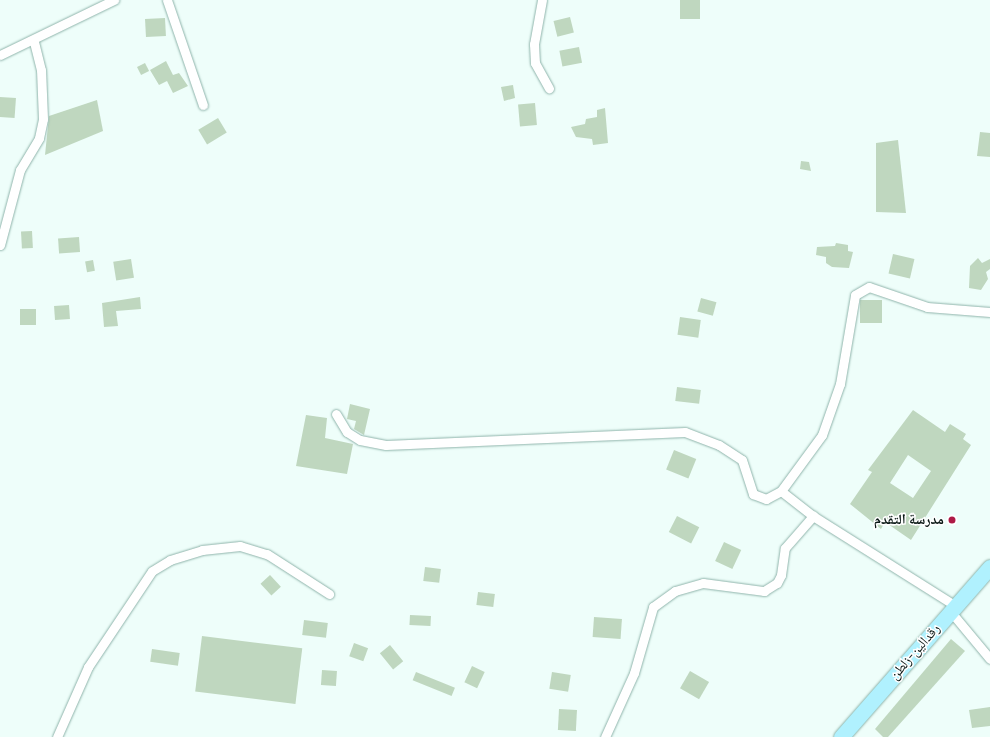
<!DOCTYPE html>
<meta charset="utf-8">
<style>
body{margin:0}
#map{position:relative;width:990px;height:737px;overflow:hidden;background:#eefefa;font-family:"Fira Sans","Noto Naskh Arabic",sans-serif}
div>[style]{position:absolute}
.building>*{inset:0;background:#bfd7bf;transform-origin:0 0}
.roads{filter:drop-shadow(0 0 1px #8fb4ab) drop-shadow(0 0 1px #8fb4ab)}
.street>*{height:9px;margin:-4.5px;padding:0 4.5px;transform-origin:4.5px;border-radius:4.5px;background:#fff}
.primary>*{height:15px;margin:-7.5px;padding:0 7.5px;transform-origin:7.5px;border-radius:7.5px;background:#b0f1fe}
.dots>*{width:11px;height:11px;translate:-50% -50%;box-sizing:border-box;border:2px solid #fff;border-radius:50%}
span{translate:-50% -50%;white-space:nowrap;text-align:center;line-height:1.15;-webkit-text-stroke:3px #fff;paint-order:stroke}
.poi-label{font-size:14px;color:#0b1916;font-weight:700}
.right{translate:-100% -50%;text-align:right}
.street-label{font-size:14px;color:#0b1916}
</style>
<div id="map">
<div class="building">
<div style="left:680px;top:0;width:20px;height:19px"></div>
<div style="left:570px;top:17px;width:16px;height:17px;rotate:76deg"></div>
<div style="left:165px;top:18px;width:18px;height:20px;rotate:87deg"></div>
<div style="left:579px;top:47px;width:16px;height:20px;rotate:79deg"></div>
<div style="clip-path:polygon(166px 61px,173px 75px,179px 73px,188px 86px,173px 93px,167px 81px,159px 85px,150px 70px)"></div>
<div style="left:145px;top:63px;width:9px;height:9px;rotate:63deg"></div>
<div style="clip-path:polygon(513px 85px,515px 98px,504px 101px,501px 87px)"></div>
<div style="left:0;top:97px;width:16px;height:20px;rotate:4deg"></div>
<div style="clip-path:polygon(97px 100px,103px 131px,45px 155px,49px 116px)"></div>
<div style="left:535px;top:103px;width:22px;height:17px;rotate:85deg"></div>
<div style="clip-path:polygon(605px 108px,608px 143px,593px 145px,592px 139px,576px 137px,571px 127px,585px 124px,586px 119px,597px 117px,597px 110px)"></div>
<div style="left:218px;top:118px;width:17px;height:23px;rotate:59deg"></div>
<div style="clip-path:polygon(980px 132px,990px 133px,990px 157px,977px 156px)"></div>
<div style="clip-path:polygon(898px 140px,906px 213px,876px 212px,876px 143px)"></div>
<div style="clip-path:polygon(801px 161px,809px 162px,811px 171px,800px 169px)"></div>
<div style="left:32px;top:231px;width:17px;height:11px;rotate:87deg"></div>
<div style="left:79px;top:237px;width:15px;height:21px;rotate:86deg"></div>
<div style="clip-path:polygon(836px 243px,848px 245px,848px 251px,853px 252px,849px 268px,832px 267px,826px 263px,826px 257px,816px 255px,817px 247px,835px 246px)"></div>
<div style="left:893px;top:254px;width:22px;height:20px;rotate:13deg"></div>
<div style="clip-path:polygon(978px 258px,982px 263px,990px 259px,990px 269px,986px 272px,988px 279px,981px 290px,969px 288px,970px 266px)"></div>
<div style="left:131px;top:259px;width:19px;height:18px;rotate:81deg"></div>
<div style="left:93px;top:260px;width:11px;height:8px;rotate:80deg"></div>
<div style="clip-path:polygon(140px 297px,141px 309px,116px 311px,118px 326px,104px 327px,102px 303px)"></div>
<div style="left:701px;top:298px;width:16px;height:14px;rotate:15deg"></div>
<div style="left:860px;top:300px;width:22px;height:23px"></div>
<div style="left:69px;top:305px;width:14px;height:15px;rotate:86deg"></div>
<div style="left:20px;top:309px;width:16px;height:16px"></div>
<div style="left:680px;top:317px;width:21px;height:18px;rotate:8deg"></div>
<div style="left:677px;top:387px;width:24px;height:14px;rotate:7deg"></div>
<div style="clip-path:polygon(350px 404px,370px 409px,364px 435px,354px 429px,356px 421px,347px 419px)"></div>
<div style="clip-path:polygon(evenodd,913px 410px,945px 432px,950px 424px,966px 434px,963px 439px,971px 445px,911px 540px,885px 522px,881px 529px,850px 504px,872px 472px,868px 470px,913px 410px,908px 455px,931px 471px,913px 498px,890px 483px,908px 455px)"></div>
<div style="clip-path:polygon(306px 415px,327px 418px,325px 438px,353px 444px,347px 474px,296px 466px)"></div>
<div style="left:674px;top:450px;width:24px;height:21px;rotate:22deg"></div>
<div style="left:677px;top:516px;width:25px;height:18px;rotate:27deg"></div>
<div style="left:724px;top:542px;width:19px;height:21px;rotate:25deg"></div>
<div style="left:425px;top:567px;width:16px;height:14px;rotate:7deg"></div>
<div style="left:270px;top:575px;width:16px;height:13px;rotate:47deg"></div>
<div style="left:478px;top:592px;width:17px;height:13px;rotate:7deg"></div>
<div style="left:410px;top:615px;width:21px;height:10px;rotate:3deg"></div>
<div style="left:594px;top:617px;width:28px;height:20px;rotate:4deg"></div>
<div style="left:304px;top:620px;width:24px;height:15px;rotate:7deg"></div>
<div style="left:202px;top:636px;width:101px;height:56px;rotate:7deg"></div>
<div style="clip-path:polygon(951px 639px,965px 651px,888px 737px,883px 737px,875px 729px)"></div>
<div style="left:354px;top:643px;width:15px;height:14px;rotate:20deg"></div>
<div style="left:390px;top:645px;width:21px;height:13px;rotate:51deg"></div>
<div style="left:152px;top:649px;width:28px;height:13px;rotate:8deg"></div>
<div style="left:472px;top:666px;width:14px;height:18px;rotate:25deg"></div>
<div style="left:322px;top:670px;width:15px;height:15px;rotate:4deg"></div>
<div style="left:690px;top:671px;width:22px;height:20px;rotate:30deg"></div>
<div style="left:416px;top:672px;width:42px;height:9px;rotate:22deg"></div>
<div style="left:552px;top:672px;width:19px;height:17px;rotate:9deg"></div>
<div style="clip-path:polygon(990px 707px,990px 726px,972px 728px,969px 710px)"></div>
<div style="left:559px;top:709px;width:18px;height:21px;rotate:3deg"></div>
</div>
<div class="roads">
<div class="street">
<div style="left:167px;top:0;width:111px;rotate:71.1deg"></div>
<div style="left:542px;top:0;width:45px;rotate:100.3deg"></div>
<div style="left:534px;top:44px;width:19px;rotate:87deg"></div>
<div style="left:535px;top:63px;width:29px;rotate:61deg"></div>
<div style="left:0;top:55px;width:127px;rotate:-25.8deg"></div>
<div style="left:0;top:245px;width:78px;rotate:-75.1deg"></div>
<div style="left:20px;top:170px;width:37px;rotate:-59deg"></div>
<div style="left:39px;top:138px;width:19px;rotate:-78deg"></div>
<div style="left:43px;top:119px;width:49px;rotate:-92.3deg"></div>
<div style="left:41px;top:70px;width:30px;rotate:-104deg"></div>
<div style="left:336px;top:414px;width:21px;rotate:59deg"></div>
<div style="left:347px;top:432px;width:15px;rotate:32deg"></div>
<div style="left:360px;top:440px;width:26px;rotate:11deg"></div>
<div style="left:386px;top:445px;width:299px;rotate:-2.5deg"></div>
<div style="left:685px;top:432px;width:36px;rotate:21deg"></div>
<div style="left:719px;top:445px;width:27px;rotate:33deg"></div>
<div style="left:742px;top:460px;width:36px;rotate:72deg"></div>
<div style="left:753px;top:494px;width:14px;rotate:21deg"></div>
<div style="left:766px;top:499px;width:17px;rotate:-28deg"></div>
<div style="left:781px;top:491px;width:69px;rotate:-53.8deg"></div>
<div style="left:822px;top:435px;width:54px;rotate:-70.6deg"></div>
<div style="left:840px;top:384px;width:90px;rotate:-80.4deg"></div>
<div style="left:855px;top:295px;width:16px;rotate:-30deg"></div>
<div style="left:869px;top:287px;width:61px;rotate:19deg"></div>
<div style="left:927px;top:307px;width:63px;rotate:4.5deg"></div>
<div style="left:781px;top:491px;width:41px;rotate:38deg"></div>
<div style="left:813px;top:516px;width:169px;rotate:32.2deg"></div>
<div style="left:951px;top:612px;width:61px;rotate:50.3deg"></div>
<div style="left:57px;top:737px;width:77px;rotate:-66.1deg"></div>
<div style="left:88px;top:667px;width:115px;rotate:-56.3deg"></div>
<div style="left:152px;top:571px;width:21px;rotate:-31deg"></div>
<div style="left:170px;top:560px;width:34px;rotate:-17deg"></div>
<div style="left:202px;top:550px;width:38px;rotate:-6deg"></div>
<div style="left:240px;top:546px;width:28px;rotate:17deg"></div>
<div style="left:267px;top:554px;width:74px;rotate:32.8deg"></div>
<div style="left:605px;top:737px;width:70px;rotate:-65.6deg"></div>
<div style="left:634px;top:673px;width:69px;rotate:-73.9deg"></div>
<div style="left:653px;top:607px;width:27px;rotate:-36deg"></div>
<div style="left:675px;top:591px;width:29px;rotate:-16deg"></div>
<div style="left:703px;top:583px;width:62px;rotate:7.5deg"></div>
<div style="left:764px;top:591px;width:15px;rotate:-32deg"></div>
<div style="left:777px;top:583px;width:9px;rotate:-63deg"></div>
<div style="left:781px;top:575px;width:27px;rotate:-82deg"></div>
<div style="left:785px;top:548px;width:43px;rotate:-48.8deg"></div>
</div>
<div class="primary">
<div style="left:841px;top:737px;width:226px;rotate:-48.8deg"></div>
</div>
</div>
<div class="dots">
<div style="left:952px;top:520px;background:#ae1a46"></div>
</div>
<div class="poi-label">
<span class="right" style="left:944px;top:520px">مدرسة التقدم</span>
</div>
<div class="street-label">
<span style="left:915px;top:652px;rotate:-49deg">رقدالين-زلطن</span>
</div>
</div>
